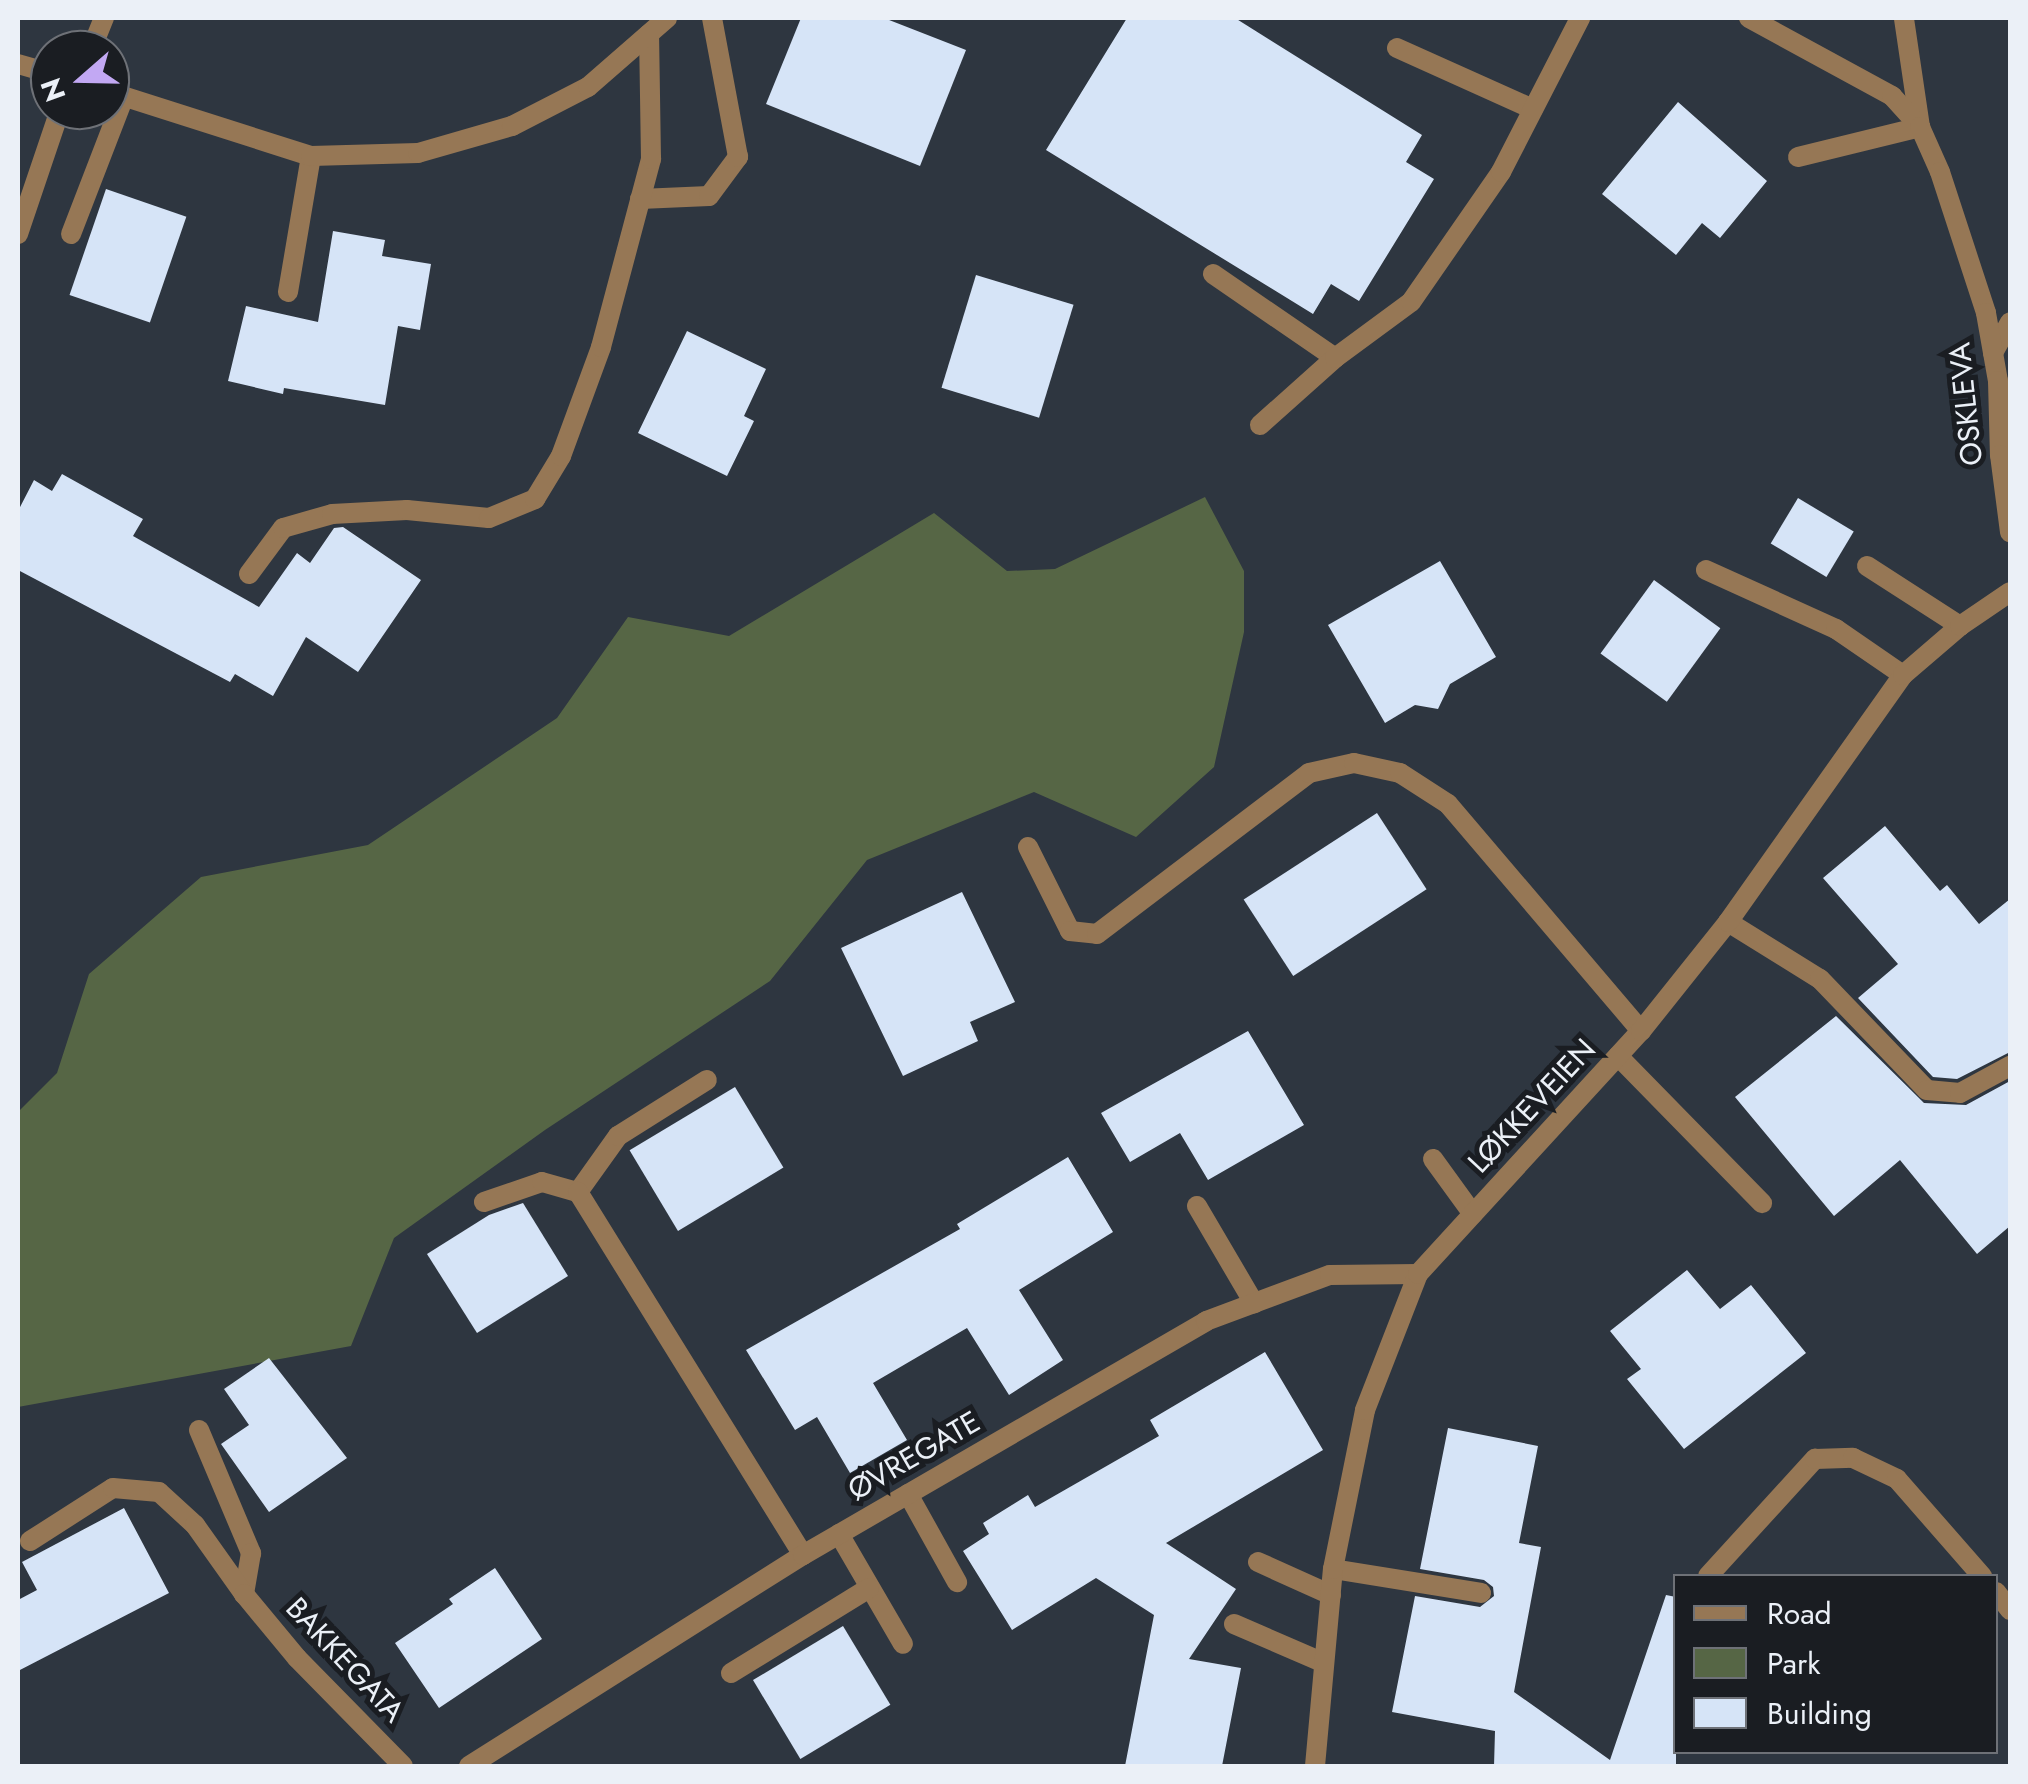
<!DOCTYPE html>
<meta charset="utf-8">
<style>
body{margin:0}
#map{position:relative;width:2028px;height:1784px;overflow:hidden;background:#2e3640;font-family:Jost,sans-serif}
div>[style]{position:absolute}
.green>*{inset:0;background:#566645}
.building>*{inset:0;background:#d6e4f7;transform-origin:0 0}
.lane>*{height:20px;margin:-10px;padding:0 10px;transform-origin:10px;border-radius:10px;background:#967755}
.street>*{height:20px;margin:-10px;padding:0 10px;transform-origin:10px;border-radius:10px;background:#967755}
span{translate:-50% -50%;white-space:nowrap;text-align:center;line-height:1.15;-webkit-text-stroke:10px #1a1d22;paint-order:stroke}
.street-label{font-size:30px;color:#ebf0f7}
.frame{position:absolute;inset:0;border:20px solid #ebf0f7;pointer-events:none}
.legend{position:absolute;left:1673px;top:1574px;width:325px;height:180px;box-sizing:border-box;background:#1a1d22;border:2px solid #6e7177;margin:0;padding:12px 18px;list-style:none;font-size:30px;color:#ebf0f7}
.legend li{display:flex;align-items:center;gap:20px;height:50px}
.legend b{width:50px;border:2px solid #6e7177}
.north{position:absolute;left:30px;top:30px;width:100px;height:100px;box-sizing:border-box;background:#1a1d22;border:2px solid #6e7177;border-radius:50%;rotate:250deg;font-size:28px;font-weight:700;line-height:40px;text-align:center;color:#ebf0f7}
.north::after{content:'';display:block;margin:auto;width:35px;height:45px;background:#c2a8f3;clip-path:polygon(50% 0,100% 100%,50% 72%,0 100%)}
</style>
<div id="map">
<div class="green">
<div style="clip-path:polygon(1205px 497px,1244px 571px,1244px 632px,1214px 767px,1136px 837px,1034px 792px,867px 860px,770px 981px,545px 1130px,394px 1238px,351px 1346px,18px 1407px,18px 1112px,57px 1073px,89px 974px,201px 877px,368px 845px,557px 718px,628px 617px,729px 636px,934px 513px,1007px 571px,1055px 569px)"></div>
</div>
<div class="building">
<div style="clip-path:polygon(801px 18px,884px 18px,966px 50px,920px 166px,766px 104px)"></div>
<div style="clip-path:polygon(1127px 18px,1235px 18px,1422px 135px,1406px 162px,1434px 179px,1359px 301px,1331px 284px,1313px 314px,1046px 150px)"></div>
<div style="clip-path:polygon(1678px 102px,1767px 181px,1720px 238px,1702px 223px,1676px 255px,1602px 194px)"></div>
<div style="left:106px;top:189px;width:85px;height:112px;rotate:19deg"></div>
<div style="clip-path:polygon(333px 231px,385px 240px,382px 256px,431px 264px,420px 330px,398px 326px,385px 405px,284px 388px,283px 394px,228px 381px,246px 306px,318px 322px)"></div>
<div style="left:976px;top:275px;width:102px;height:118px;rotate:17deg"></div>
<div style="clip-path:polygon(687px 331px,766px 369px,744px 416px,754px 421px,727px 476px,638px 433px)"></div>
<div style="clip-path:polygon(62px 474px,143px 519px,133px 536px,259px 607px,297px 553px,310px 563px,334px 528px,343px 527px,421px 580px,358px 672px,306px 637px,273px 696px,235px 674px,230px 682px,18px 570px,18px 511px,34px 480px,52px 491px)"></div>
<div style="left:1798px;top:498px;width:65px;height:53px;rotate:31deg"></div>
<div style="clip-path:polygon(1440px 561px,1496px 657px,1450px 684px,1438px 709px,1415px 705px,1385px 723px,1328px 625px)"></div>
<div style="left:1654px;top:580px;width:82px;height:91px;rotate:36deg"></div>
<div style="left:1377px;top:813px;width:91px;height:159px;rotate:57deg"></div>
<div style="clip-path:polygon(1885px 826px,1940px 891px,1947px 885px,1979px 924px,2010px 899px,2010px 1052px,1957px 1079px,1933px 1077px,1858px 998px,1898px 964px,1823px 878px)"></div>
<div style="clip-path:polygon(962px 892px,1015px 1002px,970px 1022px,978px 1041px,903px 1076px,841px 948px)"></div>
<div style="clip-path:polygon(1836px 1016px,1924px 1103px,1966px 1105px,2010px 1081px,2010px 1226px,1977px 1254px,1900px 1160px,1834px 1216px,1735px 1097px)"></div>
<div style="clip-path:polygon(1248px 1031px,1304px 1125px,1208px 1180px,1180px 1133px,1130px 1162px,1101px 1113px)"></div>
<div style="left:735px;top:1087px;width:94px;height:123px;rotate:59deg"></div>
<div style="clip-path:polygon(1068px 1157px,1113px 1232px,1019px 1290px,1063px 1360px,1009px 1395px,967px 1328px,873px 1383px,907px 1440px,850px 1473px,817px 1417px,795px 1430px,746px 1350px,960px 1229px,957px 1224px)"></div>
<div style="clip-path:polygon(523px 1203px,568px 1276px,477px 1333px,427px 1254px,489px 1215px)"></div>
<div style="clip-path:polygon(1687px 1270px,1720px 1309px,1751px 1285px,1806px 1353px,1684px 1449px,1627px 1379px,1641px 1369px,1610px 1331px)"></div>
<div style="clip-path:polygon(1265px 1352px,1323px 1450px,1166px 1543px,1236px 1589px,1189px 1659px,1241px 1668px,1222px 1766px,1125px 1766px,1154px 1615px,1096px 1578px,1012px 1630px,963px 1551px,989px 1534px,983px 1523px,1028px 1495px,1035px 1507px,1159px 1436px,1150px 1420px)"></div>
<div style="clip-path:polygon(269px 1358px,347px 1458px,269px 1512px,221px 1444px,249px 1425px,224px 1389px)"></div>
<div style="clip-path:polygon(1448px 1428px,1538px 1446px,1519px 1543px,1541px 1547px,1514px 1692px,1610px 1760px,1666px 1595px,1676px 1597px,1676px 1766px,1494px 1766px,1495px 1731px,1392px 1712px,1415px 1596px,1480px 1607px,1494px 1596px,1493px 1587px,1484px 1580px,1420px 1569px)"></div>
<div style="clip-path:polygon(124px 1508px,169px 1593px,18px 1671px,18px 1600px,37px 1590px,22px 1562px)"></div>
<div style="clip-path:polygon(495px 1568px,542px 1639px,439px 1708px,395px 1643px,453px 1604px,449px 1599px)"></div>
<div style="left:843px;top:1626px;width:92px;height:105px;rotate:59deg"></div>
</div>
<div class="lane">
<div style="left:1397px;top:48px;width:149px;rotate:24.2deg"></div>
<div style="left:91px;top:50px;width:35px;rotate:-68deg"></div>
<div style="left:1798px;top:157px;width:126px;rotate:-13.8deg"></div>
<div style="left:1920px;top:127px;width:110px;rotate:-98.4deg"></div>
<div style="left:640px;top:199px;width:69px;rotate:-2.5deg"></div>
<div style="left:709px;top:196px;width:49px;rotate:-53.4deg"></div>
<div style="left:738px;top:157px;width:141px;rotate:-100.6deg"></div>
<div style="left:18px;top:234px;width:131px;rotate:-71.3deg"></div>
<div style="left:71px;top:234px;width:147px;rotate:-68.9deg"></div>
<div style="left:1213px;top:274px;width:148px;rotate:34.5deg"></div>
<div style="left:288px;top:292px;width:138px;rotate:-80.4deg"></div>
<div style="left:1993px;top:353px;width:35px;rotate:-61deg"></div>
<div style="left:1260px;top:425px;width:101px;rotate:-41.8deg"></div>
<div style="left:1335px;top:358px;width:94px;rotate:-36.4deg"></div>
<div style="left:1411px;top:302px;width:158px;rotate:-55.3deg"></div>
<div style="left:1501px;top:172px;width:173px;rotate:-62.8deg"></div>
<div style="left:1867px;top:566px;width:111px;rotate:32.8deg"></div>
<div style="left:1706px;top:570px;width:143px;rotate:24.4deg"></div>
<div style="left:1836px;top:629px;width:81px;rotate:34.5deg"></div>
<div style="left:249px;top:574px;width:57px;rotate:-53.5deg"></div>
<div style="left:283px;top:528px;width:51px;rotate:-15.9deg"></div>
<div style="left:332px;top:514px;width:75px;rotate:-3.1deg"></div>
<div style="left:407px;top:510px;width:82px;rotate:5.6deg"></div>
<div style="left:489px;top:518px;width:50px;rotate:-22.4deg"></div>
<div style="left:535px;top:499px;width:50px;rotate:-58.8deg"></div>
<div style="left:561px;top:456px;width:116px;rotate:-69.8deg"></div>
<div style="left:601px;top:347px;width:195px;rotate:-75.1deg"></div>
<div style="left:651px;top:159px;width:125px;rotate:-90.9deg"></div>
<div style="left:1028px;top:847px;width:94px;rotate:63.4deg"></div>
<div style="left:1070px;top:931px;width:27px;rotate:6deg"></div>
<div style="left:1097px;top:934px;width:266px;rotate:-37.2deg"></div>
<div style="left:1309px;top:773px;width:46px;rotate:-12.5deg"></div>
<div style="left:1354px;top:763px;width:47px;rotate:12.3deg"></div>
<div style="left:1400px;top:773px;width:57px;rotate:32.9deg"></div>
<div style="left:1448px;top:804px;width:298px;rotate:49.6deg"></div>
<div style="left:1728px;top:922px;width:108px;rotate:31.8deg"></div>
<div style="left:1820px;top:979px;width:154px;rotate:46.1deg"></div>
<div style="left:1927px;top:1090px;width:33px;rotate:5deg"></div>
<div style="left:1960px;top:1093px;width:57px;rotate:-28.4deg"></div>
<div style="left:1618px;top:1056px;width:206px;rotate:45.6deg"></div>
<div style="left:1433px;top:1159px;width:68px;rotate:54deg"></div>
<div style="left:578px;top:1192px;width:69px;rotate:-54.5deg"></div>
<div style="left:618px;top:1136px;width:105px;rotate:-32.2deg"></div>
<div style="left:484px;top:1202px;width:61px;rotate:-19deg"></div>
<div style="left:542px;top:1182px;width:37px;rotate:16deg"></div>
<div style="left:578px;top:1192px;width:427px;rotate:58.2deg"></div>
<div style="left:1197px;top:1206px;width:113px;rotate:59.6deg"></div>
<div style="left:199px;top:1430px;width:134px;rotate:67.1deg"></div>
<div style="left:251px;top:1553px;width:42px;rotate:99.7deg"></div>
<div style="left:908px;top:1494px;width:101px;rotate:60.9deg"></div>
<div style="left:839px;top:1534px;width:127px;rotate:59.8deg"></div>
<div style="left:30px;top:1541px;width:98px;rotate:-32.6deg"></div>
<div style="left:113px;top:1488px;width:46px;rotate:5deg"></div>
<div style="left:159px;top:1492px;width:49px;rotate:42.5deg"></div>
<div style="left:195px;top:1525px;width:85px;rotate:54.6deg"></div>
<div style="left:1258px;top:1562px;width:80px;rotate:24.3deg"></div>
<div style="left:1333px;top:1569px;width:150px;rotate:9.2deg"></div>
<div style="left:1708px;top:1576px;width:159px;rotate:-47.6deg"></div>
<div style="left:1815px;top:1459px;width:38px;rotate:-2deg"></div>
<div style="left:1853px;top:1458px;width:49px;rotate:25.5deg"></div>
<div style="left:1897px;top:1479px;width:129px;rotate:48.8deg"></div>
<div style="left:1996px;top:1592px;width:23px;rotate:52deg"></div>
<div style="left:1234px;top:1624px;width:98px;rotate:23.4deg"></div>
<div style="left:731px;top:1673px;width:162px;rotate:-31.6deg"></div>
</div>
<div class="street">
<div style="left:1749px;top:18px;width:163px;rotate:28.6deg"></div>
<div style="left:1892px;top:96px;width:42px;rotate:47.9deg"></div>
<div style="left:1920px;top:127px;width:49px;rotate:66deg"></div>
<div style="left:1940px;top:172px;width:148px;rotate:71.9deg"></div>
<div style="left:1986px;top:313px;width:69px;rotate:80deg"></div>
<div style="left:1998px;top:381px;width:74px;rotate:88.5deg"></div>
<div style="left:2000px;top:455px;width:78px;rotate:82.6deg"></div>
<div style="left:18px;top:64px;width:33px;rotate:16deg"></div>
<div style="left:110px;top:92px;width:211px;rotate:17.7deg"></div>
<div style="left:311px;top:156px;width:107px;rotate:-1.6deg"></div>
<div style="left:418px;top:153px;width:98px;rotate:-16deg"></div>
<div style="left:512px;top:126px;width:85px;rotate:-27.2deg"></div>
<div style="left:588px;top:87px;width:105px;rotate:-41.1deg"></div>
<div style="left:244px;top:1594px;width:83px;rotate:50.4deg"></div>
<div style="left:297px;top:1658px;width:151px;rotate:45.5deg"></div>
<div style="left:469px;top:1766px;width:395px;rotate:-32.3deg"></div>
<div style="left:803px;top:1555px;width:466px;rotate:-30.1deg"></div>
<div style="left:1206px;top:1321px;width:132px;rotate:-20.4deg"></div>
<div style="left:1330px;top:1275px;width:88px;rotate:-0.7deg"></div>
<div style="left:1315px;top:1766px;width:198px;rotate:-84.8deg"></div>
<div style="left:1333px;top:1569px;width:162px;rotate:-78.6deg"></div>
<div style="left:1365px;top:1410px;width:146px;rotate:-68.7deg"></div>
<div style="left:1418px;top:1274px;width:330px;rotate:-47.5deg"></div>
<div style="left:1641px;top:1031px;width:139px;rotate:-51.4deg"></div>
<div style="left:1728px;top:922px;width:303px;rotate:-54.7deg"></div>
<div style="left:1903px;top:675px;width:75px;rotate:-40.7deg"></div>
<div style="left:1960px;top:626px;width:60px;rotate:-34.2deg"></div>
</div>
<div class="street-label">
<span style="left:1966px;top:404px;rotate:-96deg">OSKLEVA</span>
<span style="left:1532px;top:1106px;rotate:-47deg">LØKKEVEIEN</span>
<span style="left:914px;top:1456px;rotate:-30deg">ØVREGATE</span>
<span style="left:345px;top:1660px;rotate:47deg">BAKKEGATA</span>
</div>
<div class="frame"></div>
<ul class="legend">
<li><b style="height:12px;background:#967755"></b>Road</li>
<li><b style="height:28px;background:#566645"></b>Park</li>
<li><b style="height:28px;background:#d6e4f7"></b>Building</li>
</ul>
<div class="north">N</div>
</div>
